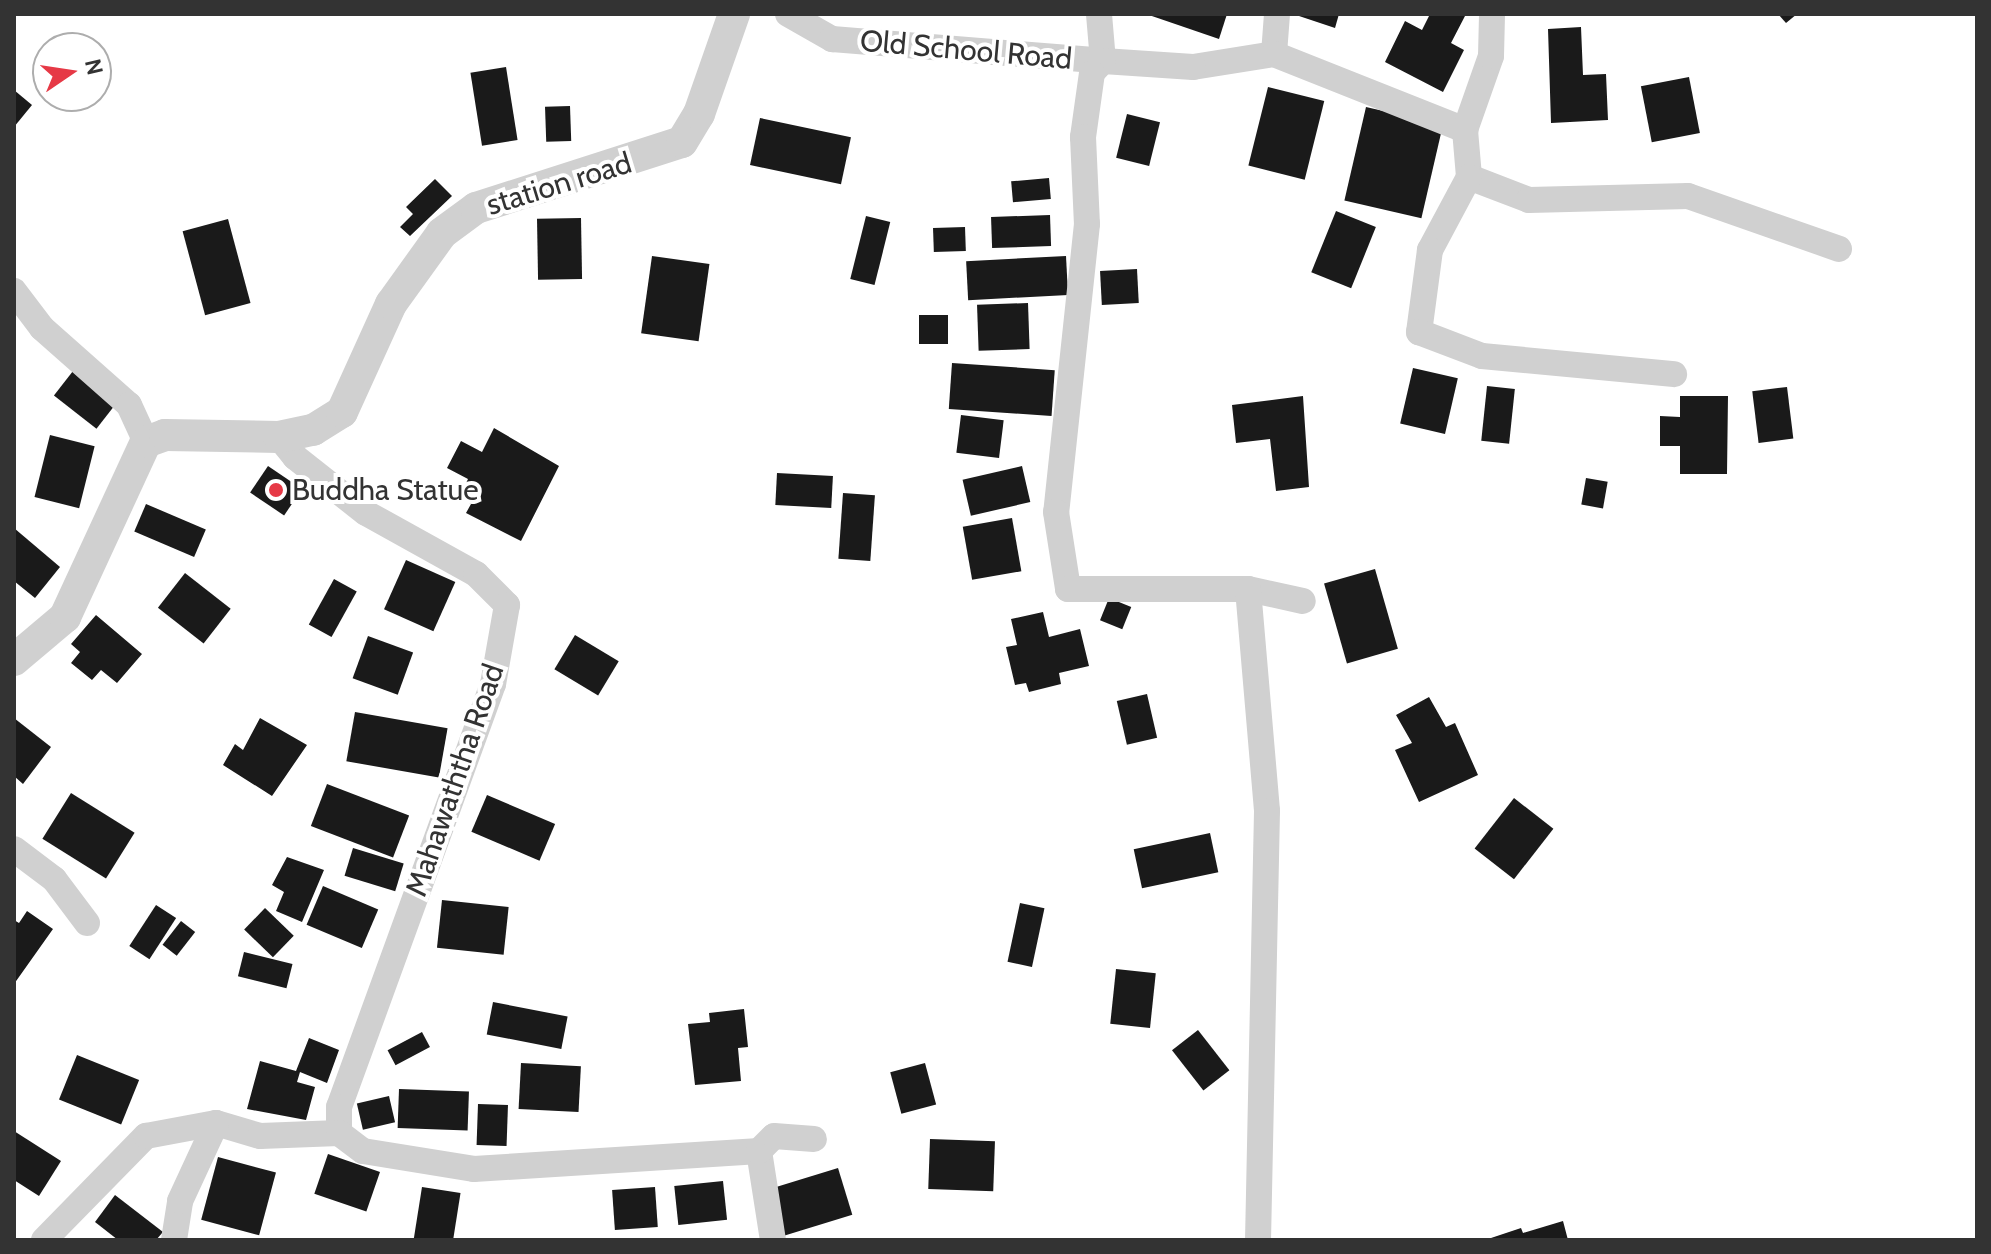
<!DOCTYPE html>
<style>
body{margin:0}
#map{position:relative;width:1991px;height:1254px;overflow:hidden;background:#fff;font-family:Cabin,sans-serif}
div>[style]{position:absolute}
.building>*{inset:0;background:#1a1a1a;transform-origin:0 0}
.minor>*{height:26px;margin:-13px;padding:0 13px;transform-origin:13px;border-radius:13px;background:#d0d0d0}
.tertiary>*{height:32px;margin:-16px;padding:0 16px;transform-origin:16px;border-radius:16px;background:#d0d0d0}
.dots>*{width:22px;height:22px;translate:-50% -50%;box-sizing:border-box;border:4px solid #fff;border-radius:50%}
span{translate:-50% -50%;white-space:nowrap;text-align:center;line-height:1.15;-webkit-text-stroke:8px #fff;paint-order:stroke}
.street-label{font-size:30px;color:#333}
.poi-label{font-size:30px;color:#333}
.left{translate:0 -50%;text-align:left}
.frame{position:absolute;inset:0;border:16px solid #333;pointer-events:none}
.north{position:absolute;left:32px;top:32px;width:80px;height:80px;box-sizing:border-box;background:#fff;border:2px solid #adadad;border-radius:50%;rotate:77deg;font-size:22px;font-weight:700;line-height:32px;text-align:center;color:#333}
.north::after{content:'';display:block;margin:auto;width:28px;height:36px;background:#e63946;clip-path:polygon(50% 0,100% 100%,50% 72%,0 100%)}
</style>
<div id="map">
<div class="building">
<div style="clip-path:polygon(1146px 14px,1227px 14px,1219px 39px)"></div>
<div style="clip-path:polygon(1293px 14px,1339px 14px,1335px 28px)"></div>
<div style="clip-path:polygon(1430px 14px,1465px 16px,1451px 43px,1464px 50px,1443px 92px,1385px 62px,1405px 21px,1422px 30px)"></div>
<div style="clip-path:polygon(1778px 14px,1797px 14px,1786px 23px)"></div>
<div style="clip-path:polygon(1581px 27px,1583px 75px,1606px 74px,1608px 120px,1551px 123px,1548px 29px)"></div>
<div style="left:506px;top:67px;width:74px;height:36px;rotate:81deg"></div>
<div style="left:1689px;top:77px;width:57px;height:49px;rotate:79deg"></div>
<div style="left:1268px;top:87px;width:58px;height:81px;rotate:14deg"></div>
<div style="clip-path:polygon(14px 90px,32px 105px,14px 127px)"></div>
<div style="left:570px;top:106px;width:35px;height:25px;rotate:88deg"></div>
<div style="left:1366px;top:107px;width:79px;height:96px;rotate:13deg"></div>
<div style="left:1127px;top:114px;width:34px;height:45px;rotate:14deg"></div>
<div style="left:760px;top:118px;width:93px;height:48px;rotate:12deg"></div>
<div style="left:1049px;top:178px;width:21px;height:38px;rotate:85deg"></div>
<div style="clip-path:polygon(435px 179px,452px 196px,410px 236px,400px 227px,413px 214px,406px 207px)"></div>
<div style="left:1336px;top:211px;width:43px;height:66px;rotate:22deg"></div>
<div style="left:1050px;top:215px;width:31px;height:59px;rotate:88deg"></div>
<div style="left:866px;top:216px;width:25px;height:65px;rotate:14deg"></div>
<div style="left:581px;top:218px;width:61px;height:44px;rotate:89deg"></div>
<div style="left:228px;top:219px;width:87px;height:47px;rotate:75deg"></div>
<div style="left:965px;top:227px;width:24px;height:32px;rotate:88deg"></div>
<div style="left:652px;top:256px;width:58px;height:78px;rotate:8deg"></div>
<div style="left:1066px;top:256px;width:39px;height:100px;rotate:87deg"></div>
<div style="left:1137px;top:269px;width:34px;height:37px;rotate:87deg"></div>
<div style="left:1028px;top:303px;width:46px;height:51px;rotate:88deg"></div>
<div style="left:919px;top:315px;width:29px;height:29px"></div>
<div style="left:952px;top:363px;width:103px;height:46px;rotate:4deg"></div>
<div style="left:1413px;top:368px;width:46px;height:57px;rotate:13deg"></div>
<div style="left:73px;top:371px;width:54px;height:31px;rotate:38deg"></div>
<div style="left:1487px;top:386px;width:28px;height:55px;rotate:6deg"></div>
<div style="left:1787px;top:387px;width:52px;height:35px;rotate:83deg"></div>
<div style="clip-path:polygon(1303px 396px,1309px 487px,1276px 491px,1270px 439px,1236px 443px,1232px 405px)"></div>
<div style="clip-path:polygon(1680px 396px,1728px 396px,1727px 474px,1680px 474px,1680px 446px,1660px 446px,1660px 416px,1680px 417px)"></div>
<div style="left:961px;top:415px;width:43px;height:38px;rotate:7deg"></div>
<div style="clip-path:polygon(494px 428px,559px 466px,521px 541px,466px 513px,471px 504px,459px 498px,468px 479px,447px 468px,461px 441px,482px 452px)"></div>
<div style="left:50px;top:435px;width:46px;height:64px;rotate:14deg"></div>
<div style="left:268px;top:466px;width:41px;height:32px;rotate:34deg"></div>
<div style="left:1022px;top:466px;width:37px;height:61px;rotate:77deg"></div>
<div style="left:777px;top:473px;width:56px;height:32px;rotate:3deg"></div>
<div style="left:1586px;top:478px;width:22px;height:27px;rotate:10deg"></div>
<div style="left:843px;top:493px;width:32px;height:66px;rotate:4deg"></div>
<div style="left:146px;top:504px;width:65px;height:30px;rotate:23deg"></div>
<div style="left:1012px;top:518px;width:54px;height:50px;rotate:80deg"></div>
<div style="clip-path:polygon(14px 528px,60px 567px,35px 598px,14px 581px)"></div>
<div style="left:406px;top:560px;width:54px;height:54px;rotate:24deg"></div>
<div style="left:1375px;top:569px;width:83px;height:53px;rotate:74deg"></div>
<div style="left:185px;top:573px;width:58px;height:44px;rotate:38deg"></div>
<div style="left:334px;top:579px;width:26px;height:52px;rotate:29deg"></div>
<div style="left:1109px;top:598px;width:24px;height:24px;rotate:22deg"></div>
<div style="clip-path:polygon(1043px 612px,1049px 637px,1080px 629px,1089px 666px,1059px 673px,1061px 684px,1029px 692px,1026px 683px,1015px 685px,1006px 647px,1017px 645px,1011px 619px)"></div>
<div style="clip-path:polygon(96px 615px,142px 654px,117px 683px,101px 670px,92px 680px,71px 663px,80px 652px,71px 644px)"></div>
<div style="left:575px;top:635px;width:51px;height:40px;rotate:31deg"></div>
<div style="left:368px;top:636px;width:48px;height:45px;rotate:20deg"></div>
<div style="left:1147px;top:694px;width:45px;height:31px;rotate:77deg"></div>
<div style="clip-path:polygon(1429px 697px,1446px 727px,1455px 723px,1478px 775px,1419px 802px,1395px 750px,1412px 743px,1396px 715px)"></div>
<div style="left:355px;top:712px;width:94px;height:50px;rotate:10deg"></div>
<div style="clip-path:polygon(14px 718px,51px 747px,23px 784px,14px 776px)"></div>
<div style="clip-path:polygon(260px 718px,307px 745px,272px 796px,223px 765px,235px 744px,243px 750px)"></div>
<div style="left:327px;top:784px;width:88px;height:45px;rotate:21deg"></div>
<div style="left:71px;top:793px;width:75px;height:54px;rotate:32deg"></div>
<div style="left:487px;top:795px;width:74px;height:40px;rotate:23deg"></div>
<div style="left:1514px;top:798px;width:50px;height:64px;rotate:38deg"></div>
<div style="left:1210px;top:833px;width:40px;height:78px;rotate:78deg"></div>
<div style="left:353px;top:848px;width:53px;height:29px;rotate:17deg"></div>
<div style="clip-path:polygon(287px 857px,324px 870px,302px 922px,276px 911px,284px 892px,272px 885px)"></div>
<div style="left:323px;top:886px;width:60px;height:42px;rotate:23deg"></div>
<div style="left:442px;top:900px;width:67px;height:48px;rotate:6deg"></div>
<div style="left:1020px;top:903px;width:25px;height:60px;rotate:12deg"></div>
<div style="left:156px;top:905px;width:24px;height:49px;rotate:33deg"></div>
<div style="left:265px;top:908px;width:40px;height:30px;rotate:44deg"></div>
<div style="clip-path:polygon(27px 911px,53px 929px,14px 984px,14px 920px,19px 923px)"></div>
<div style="left:181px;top:921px;width:18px;height:30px;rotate:38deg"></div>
<div style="left:244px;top:952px;width:50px;height:25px;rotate:14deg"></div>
<div style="left:1116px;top:969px;width:40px;height:55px;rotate:6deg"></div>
<div style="left:493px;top:1002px;width:76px;height:33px;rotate:11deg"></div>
<div style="clip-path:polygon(744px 1009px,748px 1047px,738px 1048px,741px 1081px,695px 1085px,688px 1024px,710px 1022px,709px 1013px)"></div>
<div style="left:1198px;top:1030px;width:51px;height:33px;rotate:52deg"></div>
<div style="left:422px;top:1032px;width:17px;height:39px;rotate:62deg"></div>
<div style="clip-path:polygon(309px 1038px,339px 1050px,327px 1083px,300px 1072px,297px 1082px,315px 1087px,306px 1120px,247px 1109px,260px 1061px,296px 1071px)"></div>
<div style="left:77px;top:1055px;width:67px;height:48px;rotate:22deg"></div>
<div style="left:521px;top:1063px;width:60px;height:46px;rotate:3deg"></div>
<div style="left:925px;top:1063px;width:43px;height:36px;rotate:75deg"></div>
<div style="left:399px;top:1089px;width:70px;height:39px;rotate:2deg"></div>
<div style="left:389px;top:1096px;width:27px;height:33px;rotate:77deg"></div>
<div style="left:478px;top:1104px;width:30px;height:41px;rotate:2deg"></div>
<div style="clip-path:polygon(14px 1131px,61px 1161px,39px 1196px,14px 1180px)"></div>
<div style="left:930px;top:1139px;width:65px;height:50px;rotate:2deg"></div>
<div style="left:328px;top:1154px;width:55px;height:42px;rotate:19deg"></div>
<div style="left:218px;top:1157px;width:60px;height:65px;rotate:15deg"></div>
<div style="left:838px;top:1168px;width:49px;height:74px;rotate:73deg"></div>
<div style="left:723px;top:1181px;width:39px;height:49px;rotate:84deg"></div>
<div style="left:422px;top:1187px;width:39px;height:53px;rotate:9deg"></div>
<div style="left:655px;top:1187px;width:40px;height:43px;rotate:86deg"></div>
<div style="clip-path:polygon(115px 1195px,163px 1232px,156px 1240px,118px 1240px,95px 1222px)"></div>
<div style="clip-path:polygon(1563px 1221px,1568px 1240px,1485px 1240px,1521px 1228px,1523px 1233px)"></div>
</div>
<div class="minor">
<div style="left:788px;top:14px;width:51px;rotate:29.6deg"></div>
<div style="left:832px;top:39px;width:272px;rotate:4.6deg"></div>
<div style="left:1103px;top:61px;width:47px;rotate:-94.9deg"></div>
<div style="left:1277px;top:14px;width:40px;rotate:94.3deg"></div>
<div style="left:1274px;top:54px;width:82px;rotate:170.9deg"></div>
<div style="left:1193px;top:67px;width:90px;rotate:-176.2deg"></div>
<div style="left:1103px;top:61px;width:16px;rotate:133deg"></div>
<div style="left:1092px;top:73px;width:65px;rotate:98deg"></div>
<div style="left:1083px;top:137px;width:87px;rotate:87.4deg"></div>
<div style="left:1087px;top:224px;width:290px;rotate:96.1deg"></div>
<div style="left:1056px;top:512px;width:78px;rotate:81.1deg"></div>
<div style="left:1068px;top:589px;width:180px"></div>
<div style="left:1248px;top:589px;width:56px;rotate:12.3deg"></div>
<div style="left:1274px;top:54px;width:206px;rotate:21.7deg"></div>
<div style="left:1465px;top:130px;width:47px;rotate:85.1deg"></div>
<div style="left:1469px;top:177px;width:64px;rotate:21deg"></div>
<div style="left:1529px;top:200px;width:159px;rotate:-1.4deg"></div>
<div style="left:1688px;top:196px;width:160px;rotate:19.3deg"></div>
<div style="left:1465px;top:130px;width:78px;rotate:-70.6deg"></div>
<div style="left:1491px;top:56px;width:42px;rotate:-88.6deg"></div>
<div style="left:1469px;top:177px;width:83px;rotate:118.1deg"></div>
<div style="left:1430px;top:250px;width:83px;rotate:97.6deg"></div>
<div style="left:1419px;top:332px;width:67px;rotate:20.9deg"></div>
<div style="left:1482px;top:356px;width:193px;rotate:5.4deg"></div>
<div style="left:14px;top:291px;width:46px;rotate:52.9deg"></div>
<div style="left:42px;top:328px;width:116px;rotate:41.5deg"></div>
<div style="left:129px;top:405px;width:41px;rotate:65.3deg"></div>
<div style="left:279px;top:437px;width:26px;rotate:51deg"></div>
<div style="left:295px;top:457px;width:90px;rotate:38.3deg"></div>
<div style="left:366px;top:513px;width:126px;rotate:29deg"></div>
<div style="left:476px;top:574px;width:44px;rotate:45deg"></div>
<div style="left:507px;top:605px;width:80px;rotate:100deg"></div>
<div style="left:493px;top:684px;width:450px;rotate:110deg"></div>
<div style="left:339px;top:1107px;width:26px;rotate:90deg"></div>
<div style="left:1248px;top:589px;width:223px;rotate:85.1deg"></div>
<div style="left:1267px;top:811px;width:429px;rotate:91.2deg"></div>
<div style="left:14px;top:849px;width:50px;rotate:36.9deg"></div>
<div style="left:54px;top:879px;width:55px;rotate:53.1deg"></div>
<div style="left:759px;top:1151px;width:90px;rotate:81.1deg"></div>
<div style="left:44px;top:1240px;width:146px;rotate:-45.6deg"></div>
<div style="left:146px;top:1136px;width:71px;rotate:-10.5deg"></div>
<div style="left:216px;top:1123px;width:46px;rotate:16.5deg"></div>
<div style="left:260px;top:1136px;width:79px;rotate:-2.2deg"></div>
<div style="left:339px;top:1133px;width:30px;rotate:37deg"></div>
<div style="left:363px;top:1151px;width:112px;rotate:9.2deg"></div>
<div style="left:474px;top:1169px;width:286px;rotate:-3.6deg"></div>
<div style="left:759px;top:1151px;width:21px;rotate:-45deg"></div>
<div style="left:774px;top:1136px;width:40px;rotate:4.3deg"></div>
<div style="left:174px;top:1240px;width:39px;rotate:-81deg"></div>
<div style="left:180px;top:1201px;width:86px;rotate:-65.2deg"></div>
</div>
<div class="tertiary">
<div style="left:14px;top:660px;width:67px;rotate:-40.1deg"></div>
<div style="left:65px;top:617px;width:193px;rotate:-65.2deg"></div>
<div style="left:146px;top:442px;width:20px;rotate:-20deg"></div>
<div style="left:165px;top:435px;width:114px;rotate:1deg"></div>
<div style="left:279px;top:437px;width:35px;rotate:-12deg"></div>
<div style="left:313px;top:430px;width:34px;rotate:-32deg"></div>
<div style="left:342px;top:412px;width:119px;rotate:-65.6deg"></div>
<div style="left:391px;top:304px;width:87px;rotate:-54.3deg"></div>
<div style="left:442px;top:233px;width:42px;rotate:-36.3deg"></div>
<div style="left:476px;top:208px;width:216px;rotate:-17.8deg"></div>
<div style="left:682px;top:142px;width:33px;rotate:-59deg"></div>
<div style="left:699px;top:114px;width:106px;rotate:-70.7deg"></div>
</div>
<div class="dots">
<div style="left:276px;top:490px;background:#e63946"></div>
</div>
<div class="street-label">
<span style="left:966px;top:50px;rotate:5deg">Old School Road</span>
<span style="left:559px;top:184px;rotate:-17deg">station road</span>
<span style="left:455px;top:780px;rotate:-71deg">Mahawaththa Road</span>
</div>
<div class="poi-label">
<span class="left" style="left:292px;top:490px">Buddha Statue</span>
</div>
<div class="frame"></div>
<div class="north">N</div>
</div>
